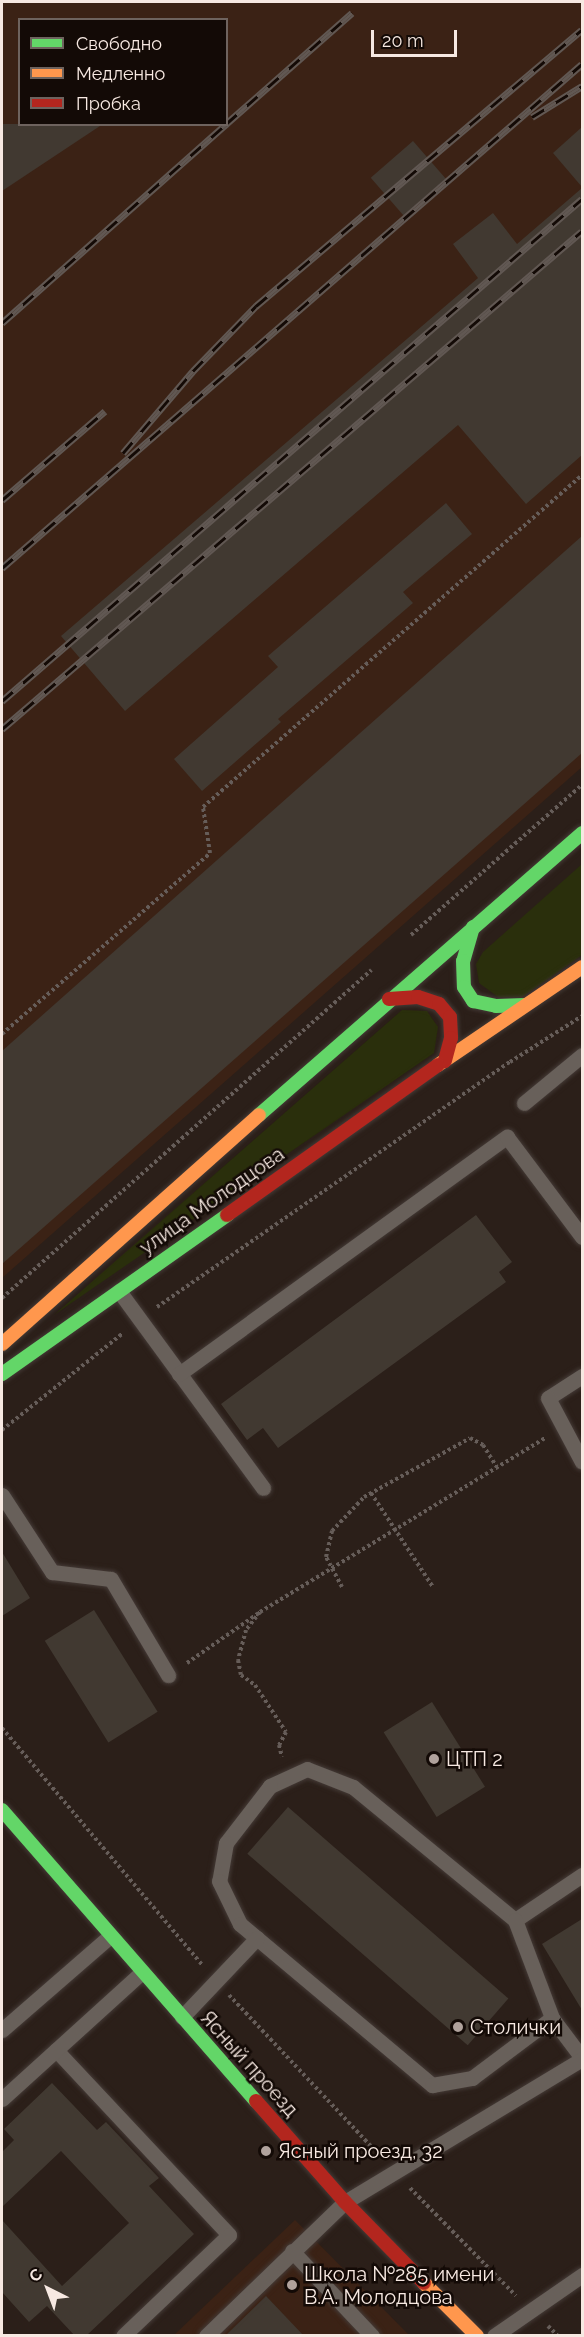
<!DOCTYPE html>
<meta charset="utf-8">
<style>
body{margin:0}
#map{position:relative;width:584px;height:2337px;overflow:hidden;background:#2b1f19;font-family:Raleway,sans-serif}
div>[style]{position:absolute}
.built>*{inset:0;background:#3b2215}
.green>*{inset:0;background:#2a2f0c}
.building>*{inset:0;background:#413931;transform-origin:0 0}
.path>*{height:4px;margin-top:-2px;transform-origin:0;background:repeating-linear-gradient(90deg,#665d59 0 3px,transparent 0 6px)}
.roads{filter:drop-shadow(0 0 2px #443a36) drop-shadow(0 0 2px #443a36)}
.lane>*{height:15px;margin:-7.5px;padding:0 7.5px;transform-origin:7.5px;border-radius:7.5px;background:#68605a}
.fast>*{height:14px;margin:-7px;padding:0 7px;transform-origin:7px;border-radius:7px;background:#63d668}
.slow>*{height:14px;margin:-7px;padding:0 7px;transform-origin:7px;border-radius:7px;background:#ff974d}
.jam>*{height:14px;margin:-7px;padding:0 7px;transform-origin:7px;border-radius:7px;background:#b3261e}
.rail>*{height:7px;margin-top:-3.5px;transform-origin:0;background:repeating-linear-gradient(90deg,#130a06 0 14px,#615853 0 28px);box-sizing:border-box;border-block:2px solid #615853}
.dots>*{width:16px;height:16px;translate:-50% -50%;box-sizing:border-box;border:3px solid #130a06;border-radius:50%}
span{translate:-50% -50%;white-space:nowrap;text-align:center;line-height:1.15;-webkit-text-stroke:5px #130a06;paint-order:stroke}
.street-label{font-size:20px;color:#f7e9e2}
.poi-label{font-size:20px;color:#f7e9e2}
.left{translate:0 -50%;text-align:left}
.frame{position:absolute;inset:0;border:3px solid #f7e9e2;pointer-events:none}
.legend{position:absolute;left:18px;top:18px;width:210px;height:108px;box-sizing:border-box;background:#130a06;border:2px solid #6e635e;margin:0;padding:8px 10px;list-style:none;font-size:18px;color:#f7e9e2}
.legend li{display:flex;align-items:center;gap:12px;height:30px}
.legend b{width:30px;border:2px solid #6e635e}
.north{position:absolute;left:18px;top:2259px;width:60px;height:60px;-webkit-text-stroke:4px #130a06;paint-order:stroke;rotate:318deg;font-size:16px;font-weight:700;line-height:24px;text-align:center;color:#f7e9e2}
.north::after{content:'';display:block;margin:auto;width:21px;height:27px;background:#f7e9e2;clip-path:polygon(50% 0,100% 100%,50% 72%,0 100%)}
.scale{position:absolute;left:371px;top:30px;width:86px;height:27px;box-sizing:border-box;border:3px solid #f7e9e2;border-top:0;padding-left:8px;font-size:18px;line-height:21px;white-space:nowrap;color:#f7e9e2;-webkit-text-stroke:4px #130a06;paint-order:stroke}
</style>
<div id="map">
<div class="built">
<div style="clip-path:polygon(evenodd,2px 2px,582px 2px,582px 767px,2px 1278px,2px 2px,20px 20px,226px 20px,226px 124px,20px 124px,20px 20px)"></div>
<div style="clip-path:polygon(295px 2220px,409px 2335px,173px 2336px)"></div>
</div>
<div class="green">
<div style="clip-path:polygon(582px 864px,582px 955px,522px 997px,498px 997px,479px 983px,476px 964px,483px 952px)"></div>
<div style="clip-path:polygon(402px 1010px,427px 1011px,438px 1027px,434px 1053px,54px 1315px)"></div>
</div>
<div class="building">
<div style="clip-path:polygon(2px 124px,103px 124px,2px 191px)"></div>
<div style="clip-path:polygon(582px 127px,582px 187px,553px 153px)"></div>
<div style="left:413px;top:141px;width:50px;height:56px;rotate:49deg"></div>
<div style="clip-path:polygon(582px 188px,582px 455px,526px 504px,458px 425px,125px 711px,61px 636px,478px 278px,453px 244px,493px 213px,517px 244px)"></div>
<div style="clip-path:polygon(446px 503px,472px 534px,403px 592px,413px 603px,278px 719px,281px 722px,202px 791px,174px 759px,278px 667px,268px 656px)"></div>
<div style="clip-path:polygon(582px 536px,582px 753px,2px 1264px,2px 1051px)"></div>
<div style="clip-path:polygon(476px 1215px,512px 1262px,499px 1272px,506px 1282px,278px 1448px,263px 1428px,247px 1440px,221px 1404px)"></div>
<div style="clip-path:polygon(2px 1552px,30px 1598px,2px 1616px)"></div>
<div style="left:94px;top:1610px;width:120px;height:58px;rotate:58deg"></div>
<div style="left:432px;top:1702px;width:100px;height:57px;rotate:58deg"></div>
<div style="left:288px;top:1807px;width:292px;height:62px;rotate:41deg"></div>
<div style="clip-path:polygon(582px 1919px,582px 2010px,542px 1944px)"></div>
<div style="clip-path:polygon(52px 2083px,97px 2130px,106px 2122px,159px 2178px,149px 2186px,194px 2234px,86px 2336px,75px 2336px,47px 2306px,29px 2322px,2px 2292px,2px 2220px,62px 2286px,129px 2223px,61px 2151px,2px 2207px,2px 2152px,14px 2140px,4px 2129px)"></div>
<div style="clip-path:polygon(266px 2296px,304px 2336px,225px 2336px)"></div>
</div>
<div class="path">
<div style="left:411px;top:935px;width:227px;rotate:-41.3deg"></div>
<div style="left:2px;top:1034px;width:276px;rotate:-41deg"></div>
<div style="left:210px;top:853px;width:47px;rotate:-98.7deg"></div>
<div style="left:203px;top:807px;width:504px;rotate:-41.22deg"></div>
<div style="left:2px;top:1298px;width:494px;rotate:-41.6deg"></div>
<div style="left:157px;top:1307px;width:430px;rotate:-34.8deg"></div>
<div style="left:510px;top:1062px;width:85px;rotate:-32.6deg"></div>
<div style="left:2px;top:1430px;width:155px;rotate:-38.7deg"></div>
<div style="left:371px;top:1493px;width:113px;rotate:56.6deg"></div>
<div style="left:342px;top:1587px;width:34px;rotate:-118deg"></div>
<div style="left:326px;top:1557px;width:27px;rotate:-77deg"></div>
<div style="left:332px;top:1531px;width:47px;rotate:-46.7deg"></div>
<div style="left:364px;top:1497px;width:121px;rotate:-29.1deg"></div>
<div style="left:470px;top:1438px;width:15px;rotate:28deg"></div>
<div style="left:483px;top:1445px;width:26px;rotate:58deg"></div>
<div style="left:260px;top:1612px;width:334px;rotate:-31.4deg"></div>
<div style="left:187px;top:1663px;width:89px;rotate:-34.9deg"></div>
<div style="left:260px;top:1612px;width:23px;rotate:128deg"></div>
<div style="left:246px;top:1630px;width:31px;rotate:105deg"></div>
<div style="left:238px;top:1660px;width:15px;rotate:79deg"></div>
<div style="left:241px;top:1675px;width:17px;rotate:36deg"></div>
<div style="left:255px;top:1685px;width:56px;rotate:56.6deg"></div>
<div style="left:286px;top:1732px;width:15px;rotate:118deg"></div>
<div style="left:279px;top:1745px;width:12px;rotate:76deg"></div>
<div style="left:2px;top:1728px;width:310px;rotate:49.8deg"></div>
<div style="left:229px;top:1995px;width:221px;rotate:46.8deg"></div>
<div style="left:410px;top:2188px;width:151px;rotate:45.5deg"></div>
<div style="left:548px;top:2326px;width:14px;rotate:45deg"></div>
</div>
<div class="roads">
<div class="lane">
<div style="left:524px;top:1103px;width:75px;rotate:-39.6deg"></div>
<div style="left:119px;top:1291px;width:244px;rotate:53.8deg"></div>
<div style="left:179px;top:1374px;width:405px;rotate:-35.9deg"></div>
<div style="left:507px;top:1137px;width:125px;rotate:53.1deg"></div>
<div style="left:582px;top:1376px;width:40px;rotate:147.1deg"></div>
<div style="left:548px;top:1398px;width:72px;rotate:62deg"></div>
<div style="left:2px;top:1495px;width:92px;rotate:57deg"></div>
<div style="left:52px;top:1572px;width:59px;rotate:6.8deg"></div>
<div style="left:111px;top:1579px;width:112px;rotate:59.3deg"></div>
<div style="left:582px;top:1875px;width:81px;rotate:146.1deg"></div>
<div style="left:515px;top:1920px;width:210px;rotate:-140.6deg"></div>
<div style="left:353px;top:1787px;width:49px;rotate:-158.6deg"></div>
<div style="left:307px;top:1769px;width:41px;rotate:155.3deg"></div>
<div style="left:270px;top:1786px;width:72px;rotate:127.7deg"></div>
<div style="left:226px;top:1843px;width:39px;rotate:100deg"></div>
<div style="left:219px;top:1881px;width:48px;rotate:64deg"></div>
<div style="left:240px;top:1924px;width:251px;rotate:40deg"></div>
<div style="left:432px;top:2085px;width:41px;rotate:-9.9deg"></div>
<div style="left:472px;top:2078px;width:100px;rotate:-36.9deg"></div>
<div style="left:552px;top:2018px;width:50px;rotate:53.1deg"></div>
<div style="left:515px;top:1920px;width:105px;rotate:69.3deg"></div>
<div style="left:182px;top:2017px;width:109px;rotate:-46.5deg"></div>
<div style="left:2px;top:2030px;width:143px;rotate:-41deg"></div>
<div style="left:56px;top:2050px;width:253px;rotate:46.9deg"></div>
<div style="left:229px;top:2235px;width:146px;rotate:136.4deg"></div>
<div style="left:2px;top:2099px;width:189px;rotate:-42.2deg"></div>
<div style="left:292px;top:2251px;width:117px;rotate:46.7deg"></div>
<div style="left:206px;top:2336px;width:193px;rotate:-44deg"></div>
<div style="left:345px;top:2202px;width:277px;rotate:-31.1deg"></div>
<div style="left:494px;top:2336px;width:107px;rotate:-34.7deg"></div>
</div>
<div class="fast">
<div style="left:473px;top:927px;width:35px;rotate:106deg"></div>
<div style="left:463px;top:961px;width:26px;rotate:88deg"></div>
<div style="left:464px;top:987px;width:17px;rotate:57deg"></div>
<div style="left:473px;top:1001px;width:24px;rotate:12deg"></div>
<div style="left:496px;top:1006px;width:29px;rotate:-2deg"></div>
<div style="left:259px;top:1115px;width:429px;rotate:-41.1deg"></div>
<div style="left:2px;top:1374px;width:276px;rotate:-35.2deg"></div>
<div style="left:2px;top:1810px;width:386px;rotate:48.9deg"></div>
</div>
<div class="slow">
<div style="left:438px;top:1065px;width:174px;rotate:-34.2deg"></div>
<div style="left:2px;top:1344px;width:344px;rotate:-41.7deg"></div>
<div style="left:424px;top:2283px;width:75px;rotate:45deg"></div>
</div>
<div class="jam">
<div style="left:389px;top:999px;width:29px;rotate:-4deg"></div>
<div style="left:418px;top:997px;width:22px;rotate:18deg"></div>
<div style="left:439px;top:1004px;width:17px;rotate:50deg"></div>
<div style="left:450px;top:1017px;width:21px;rotate:87deg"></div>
<div style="left:451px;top:1038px;width:24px;rotate:105deg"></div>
<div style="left:227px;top:1215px;width:259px;rotate:-35.4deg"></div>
<div style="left:256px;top:2101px;width:135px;rotate:48.6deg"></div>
<div style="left:345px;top:2202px;width:113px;rotate:45.7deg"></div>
</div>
</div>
<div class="rail">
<div style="left:532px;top:117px;width:59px;rotate:-31.8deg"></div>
<div style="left:226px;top:124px;width:168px;rotate:-41.4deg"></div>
<div style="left:2px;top:323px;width:300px;rotate:-41.6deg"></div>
<div style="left:123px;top:453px;width:108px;rotate:-49.5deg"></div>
<div style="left:193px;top:371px;width:91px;rotate:-45.9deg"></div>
<div style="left:256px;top:306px;width:427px;rotate:-40.3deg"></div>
<div style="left:2px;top:500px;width:136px;rotate:-40.8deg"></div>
<div style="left:2px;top:568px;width:768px;rotate:-40.99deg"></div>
<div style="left:2px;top:701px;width:767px;rotate:-40.88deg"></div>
<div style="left:2px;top:729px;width:764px;rotate:-40.65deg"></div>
</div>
<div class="dots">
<div style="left:434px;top:1759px;background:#b0a29c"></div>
<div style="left:458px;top:2027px;background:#b0a29c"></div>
<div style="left:266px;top:2151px;background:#b0a29c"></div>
<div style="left:292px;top:2285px;background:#b0a29c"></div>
</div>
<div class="street-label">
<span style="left:212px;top:1201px;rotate:-35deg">улица Молодцова</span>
<span style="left:249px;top:2064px;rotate:48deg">Ясный проезд</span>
</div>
<div class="poi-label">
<span class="left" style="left:446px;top:1759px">ЦТП 2</span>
<span class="left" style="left:470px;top:2027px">Столички</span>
<span class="left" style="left:278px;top:2151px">Ясный проезд, 32</span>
<span class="left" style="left:304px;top:2286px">Школа №285 имени<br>В.А. Молодцова</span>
</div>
<div class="frame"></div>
<ul class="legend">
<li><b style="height:8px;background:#63d668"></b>Свободно</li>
<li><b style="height:8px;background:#ff974d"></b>Медленно</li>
<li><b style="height:8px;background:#b3261e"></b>Пробка</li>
</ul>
<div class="north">С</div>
<div class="scale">20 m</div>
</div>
